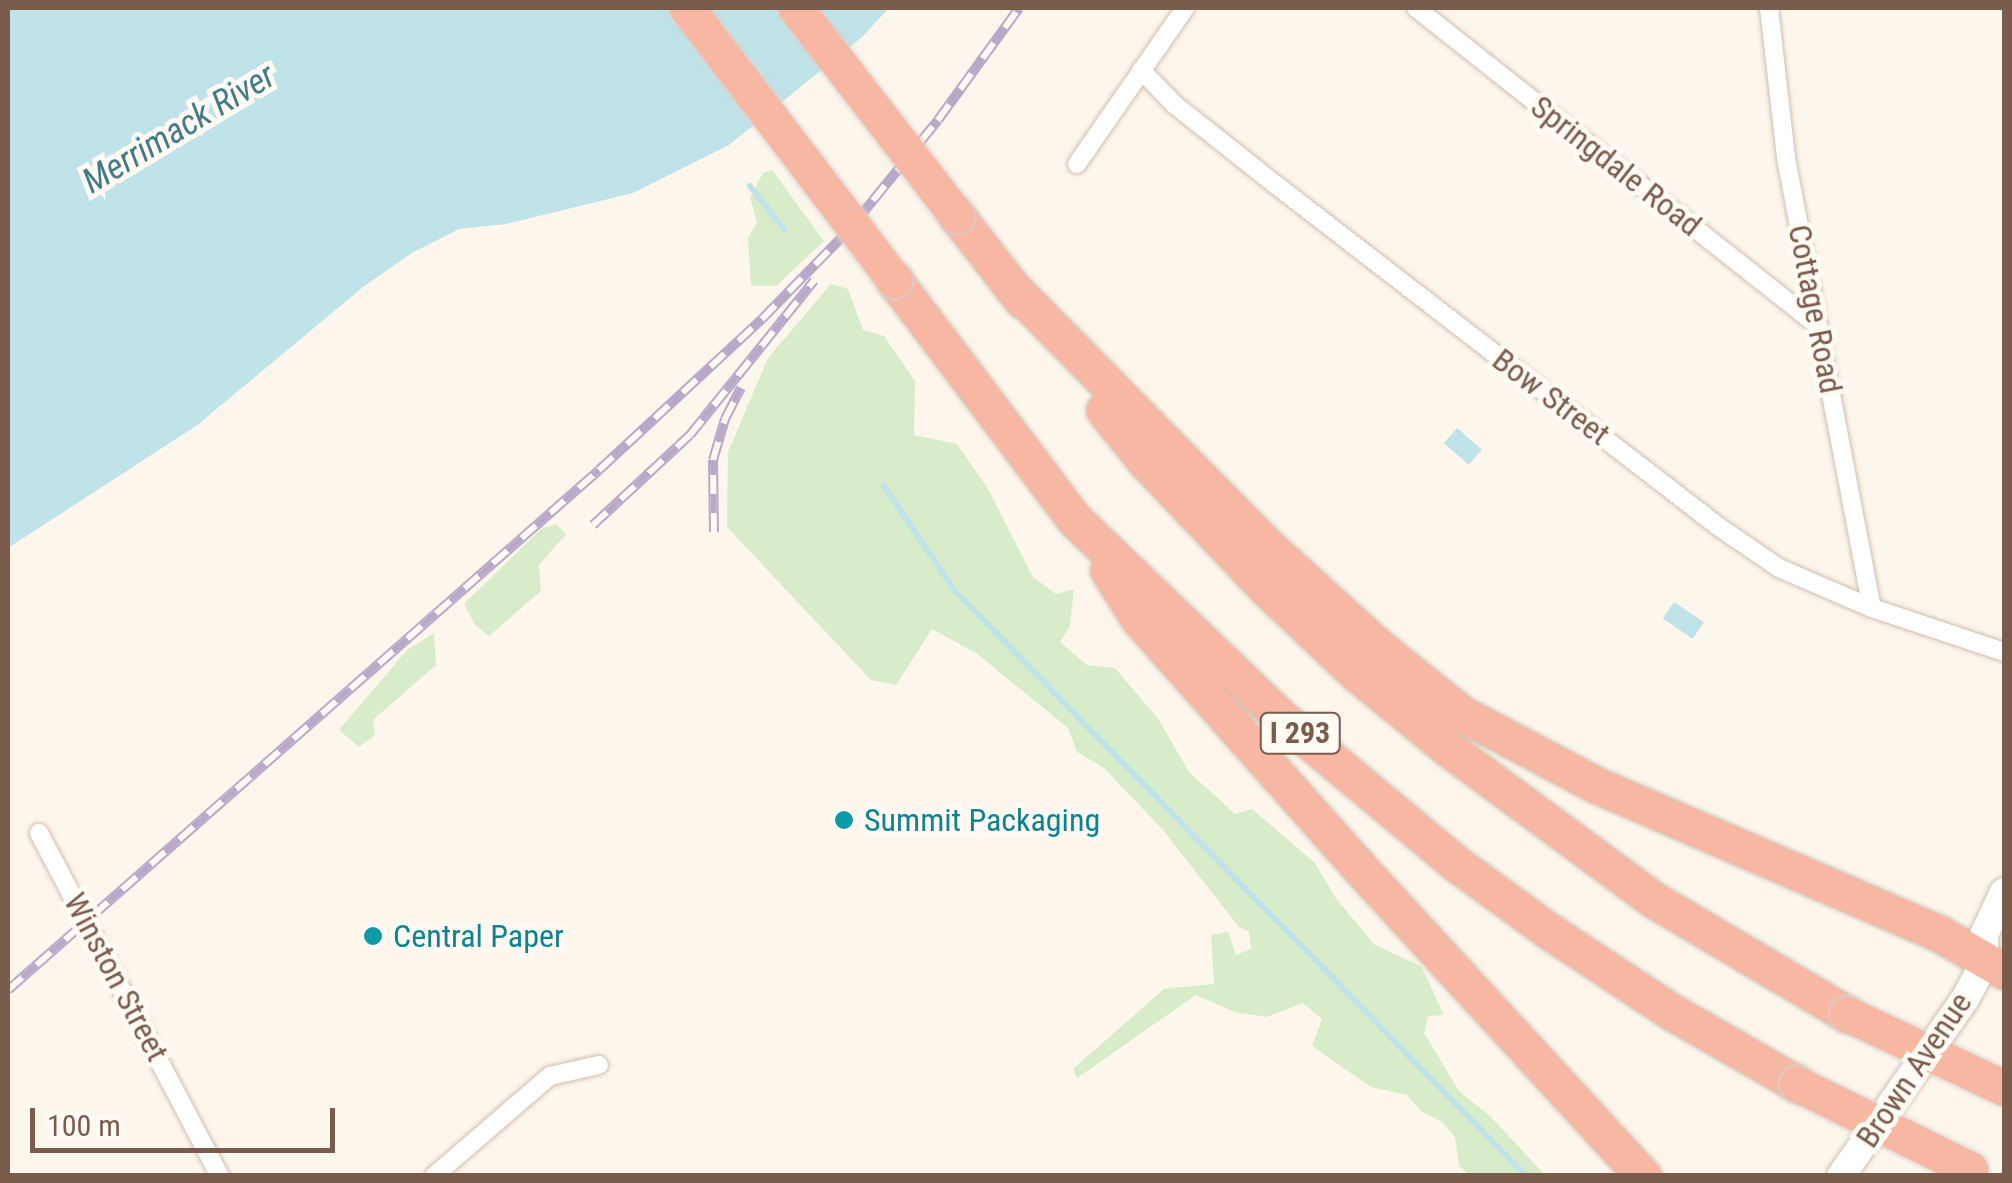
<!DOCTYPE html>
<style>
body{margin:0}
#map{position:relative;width:2012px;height:1183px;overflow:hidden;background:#fdf6ec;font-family:"Roboto Condensed",sans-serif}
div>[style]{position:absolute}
.green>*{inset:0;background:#d8ecc9}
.water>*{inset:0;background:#bfe3e8;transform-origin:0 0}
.stream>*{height:6px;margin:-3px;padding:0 3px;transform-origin:3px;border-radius:3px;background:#bfe3e8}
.roads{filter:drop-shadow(0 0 2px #d1beb0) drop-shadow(0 0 2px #d1beb0)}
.minor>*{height:18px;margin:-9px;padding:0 9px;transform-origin:9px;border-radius:9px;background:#fff}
.secondary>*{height:28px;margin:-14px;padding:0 14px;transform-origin:14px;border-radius:14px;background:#fff}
.motorway>*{height:35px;margin:-17.5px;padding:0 17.5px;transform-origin:17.5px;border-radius:17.5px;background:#f7b7a3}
.rail>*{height:10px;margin-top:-5px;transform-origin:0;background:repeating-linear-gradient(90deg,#fffaf3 0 19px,#b9a8c9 0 38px);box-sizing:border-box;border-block:2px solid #b9a8c9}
.bridges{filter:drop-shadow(0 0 2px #dad1cd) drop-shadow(0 0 2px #dad1cd)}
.motorway-bridge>*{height:35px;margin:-17.5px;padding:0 17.5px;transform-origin:17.5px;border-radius:17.5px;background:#f7b7a3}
.dots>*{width:28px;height:28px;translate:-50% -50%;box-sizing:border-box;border:5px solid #fffaf3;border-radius:50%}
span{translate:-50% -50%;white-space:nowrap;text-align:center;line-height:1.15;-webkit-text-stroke:10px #fffaf3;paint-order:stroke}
.shield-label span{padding:2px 8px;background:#fffaf3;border:2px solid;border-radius:8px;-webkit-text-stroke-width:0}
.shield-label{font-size:30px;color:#7a5c4d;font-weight:700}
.street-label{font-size:32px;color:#7a5c4d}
.culture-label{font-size:32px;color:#0d838f}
.left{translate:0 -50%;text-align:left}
.water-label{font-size:35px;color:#437c86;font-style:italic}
.frame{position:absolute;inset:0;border:10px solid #7a5c4d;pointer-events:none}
.scale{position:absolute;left:30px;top:1108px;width:305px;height:45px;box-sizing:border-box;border:5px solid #7a5c4d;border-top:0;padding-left:12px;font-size:30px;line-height:35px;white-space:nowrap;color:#7a5c4d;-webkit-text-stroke:8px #fffaf3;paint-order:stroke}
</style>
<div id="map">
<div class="green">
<div style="clip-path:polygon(772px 170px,824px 241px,776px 286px,751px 286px,748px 238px,757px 222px,750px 198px,763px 173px)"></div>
<div style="clip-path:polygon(831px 284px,848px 289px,863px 330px,884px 336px,915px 381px,914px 435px,957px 444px,988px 489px,1033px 577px,1056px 594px,1074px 589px,1070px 626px,1060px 642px,1087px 665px,1115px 668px,1159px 720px,1189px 772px,1235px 814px,1252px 809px,1315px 863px,1337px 900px,1375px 945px,1421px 966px,1444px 1015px,1428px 1016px,1424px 1033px,1459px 1091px,1491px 1117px,1545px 1175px,1470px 1175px,1459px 1166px,1455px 1137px,1442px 1122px,1421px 1111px,1407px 1095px,1371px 1087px,1312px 1046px,1322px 1019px,1303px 1003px,1267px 1017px,1234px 1012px,1196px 995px,1077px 1078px,1073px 1069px,1164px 989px,1214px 984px,1211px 935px,1228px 932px,1236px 955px,1251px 949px,1249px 932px,1239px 927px,1162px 829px,1104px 768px,1077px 752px,1068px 728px,976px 653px,932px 629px,896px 685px,871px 680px,727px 527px,728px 452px,768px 358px)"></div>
<div style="clip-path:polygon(556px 524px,566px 534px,539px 565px,541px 591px,489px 636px,475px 625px,464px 604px,541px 529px)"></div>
<div style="clip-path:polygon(434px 633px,436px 665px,373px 720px,375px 735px,359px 747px,339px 730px,407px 650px)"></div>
</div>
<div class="water">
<div style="clip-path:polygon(8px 8px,889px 8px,861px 38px,729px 145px,633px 193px,506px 224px,459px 229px,412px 253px,363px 287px,196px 426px,8px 548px)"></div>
<div style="left:1457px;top:428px;width:33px;height:20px;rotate:41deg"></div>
<div style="left:1674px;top:602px;width:36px;height:20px;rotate:34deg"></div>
</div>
<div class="stream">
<div style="left:750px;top:186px;width:56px;rotate:51.5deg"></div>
<div style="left:884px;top:486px;width:127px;rotate:55.9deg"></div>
<div style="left:955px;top:591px;width:817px;rotate:45.69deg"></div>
</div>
<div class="roads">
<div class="minor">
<div style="left:1416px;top:8px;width:510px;rotate:38.31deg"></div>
<div style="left:1769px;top:8px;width:151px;rotate:83.5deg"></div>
<div style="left:1786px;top:158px;width:458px;rotate:79.2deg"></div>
<div style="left:1141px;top:70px;width:49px;rotate:45.8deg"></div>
<div style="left:1175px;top:105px;width:117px;rotate:38.4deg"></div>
<div style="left:1267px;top:178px;width:571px;rotate:37.67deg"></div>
<div style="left:1719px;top:527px;width:73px;rotate:34.3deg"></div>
<div style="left:1779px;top:568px;width:101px;rotate:23.3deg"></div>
<div style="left:1872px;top:608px;width:139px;rotate:18.4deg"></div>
<div style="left:1077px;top:164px;width:190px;rotate:-55.3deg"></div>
<div style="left:39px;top:833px;width:388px;rotate:62.2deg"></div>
<div style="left:434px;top:1176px;width:153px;rotate:-40.8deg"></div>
<div style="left:550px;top:1076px;width:50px;rotate:-12.7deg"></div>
</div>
<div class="secondary">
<div style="left:1841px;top:1176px;width:216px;rotate:-55deg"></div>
<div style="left:1965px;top:999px;width:42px;rotate:-61.6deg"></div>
<div style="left:1985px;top:962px;width:27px;rotate:-92deg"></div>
<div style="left:1984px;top:935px;width:47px;rotate:-65.1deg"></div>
</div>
<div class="motorway">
<div style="left:956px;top:215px;width:108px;rotate:52.2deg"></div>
<div style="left:894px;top:280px;width:299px;rotate:53deg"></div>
<div style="left:1074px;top:519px;width:292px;rotate:43.8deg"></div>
<div style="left:1285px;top:721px;width:225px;rotate:39.8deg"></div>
<div style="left:1458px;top:865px;width:112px;rotate:36deg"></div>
<div style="left:1549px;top:931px;width:147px;rotate:33.4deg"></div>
<div style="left:1672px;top:1012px;width:144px;rotate:29.9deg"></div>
<div style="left:1009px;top:284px;width:363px;rotate:45.4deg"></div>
<div style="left:1264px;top:543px;width:156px;rotate:42.2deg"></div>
<div style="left:1380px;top:648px;width:105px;rotate:38.8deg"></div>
<div style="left:1462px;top:714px;width:152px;rotate:27.9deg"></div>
<div style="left:1596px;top:785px;width:375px;rotate:23.4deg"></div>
<div style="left:1940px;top:934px;width:74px;rotate:30deg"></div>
<div style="left:1104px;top:410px;width:65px;rotate:51.2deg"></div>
<div style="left:1145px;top:461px;width:177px;rotate:46.4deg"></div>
<div style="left:1267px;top:589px;width:122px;rotate:43.3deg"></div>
<div style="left:1356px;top:673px;width:120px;rotate:39.3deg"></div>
<div style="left:1449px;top:749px;width:255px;rotate:36.4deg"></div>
<div style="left:1654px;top:900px;width:224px;rotate:30.6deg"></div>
<div style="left:1108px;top:570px;width:57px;rotate:58deg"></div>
<div style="left:1138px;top:618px;width:333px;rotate:48.4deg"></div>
<div style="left:1359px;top:867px;width:420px;rotate:47.4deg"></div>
</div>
</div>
<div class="rail">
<div style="left:593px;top:525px;width:132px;rotate:-42.9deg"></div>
<div style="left:690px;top:435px;width:198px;rotate:-51.2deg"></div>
<div style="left:714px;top:532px;width:72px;rotate:-90.8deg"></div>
<div style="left:713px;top:460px;width:43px;rotate:-73.7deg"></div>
<div style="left:725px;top:419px;width:35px;rotate:-63deg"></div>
<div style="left:8px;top:990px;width:787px;rotate:-41.34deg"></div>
<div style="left:599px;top:470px;width:222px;rotate:-42.8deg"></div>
<div style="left:762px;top:319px;width:124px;rotate:-45.7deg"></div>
<div style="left:849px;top:230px;width:141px;rotate:-51deg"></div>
<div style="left:938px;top:120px;width:138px;rotate:-54.1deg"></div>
</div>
<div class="bridges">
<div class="motorway-bridge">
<div style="left:687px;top:8px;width:342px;rotate:52.7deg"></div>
<div style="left:796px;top:8px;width:262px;rotate:52.3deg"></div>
<div style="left:1847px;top:1014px;width:174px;rotate:25.2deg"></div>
<div style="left:1797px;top:1084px;width:193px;rotate:26.2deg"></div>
</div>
</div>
<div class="dots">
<div style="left:844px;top:820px;background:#0f9aa8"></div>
<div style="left:373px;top:936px;background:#0f9aa8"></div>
</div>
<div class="shield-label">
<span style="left:1300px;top:733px">I 293</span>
</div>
<div class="street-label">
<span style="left:1616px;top:166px;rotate:38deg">Springdale Road</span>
<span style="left:1815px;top:309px;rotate:79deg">Cottage Road</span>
<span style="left:1551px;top:397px;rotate:37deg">Bow Street</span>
<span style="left:116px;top:977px;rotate:62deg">Winston Street</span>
<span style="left:1914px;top:1070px;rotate:-56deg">Brown Avenue</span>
</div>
<div class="culture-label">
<span class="left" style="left:864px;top:820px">Summit Packaging</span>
<span class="left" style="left:393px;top:936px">Central Paper</span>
</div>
<div class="water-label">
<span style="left:179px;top:129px;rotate:-31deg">Merrimack River</span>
</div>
<div class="frame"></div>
<div class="scale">100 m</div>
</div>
